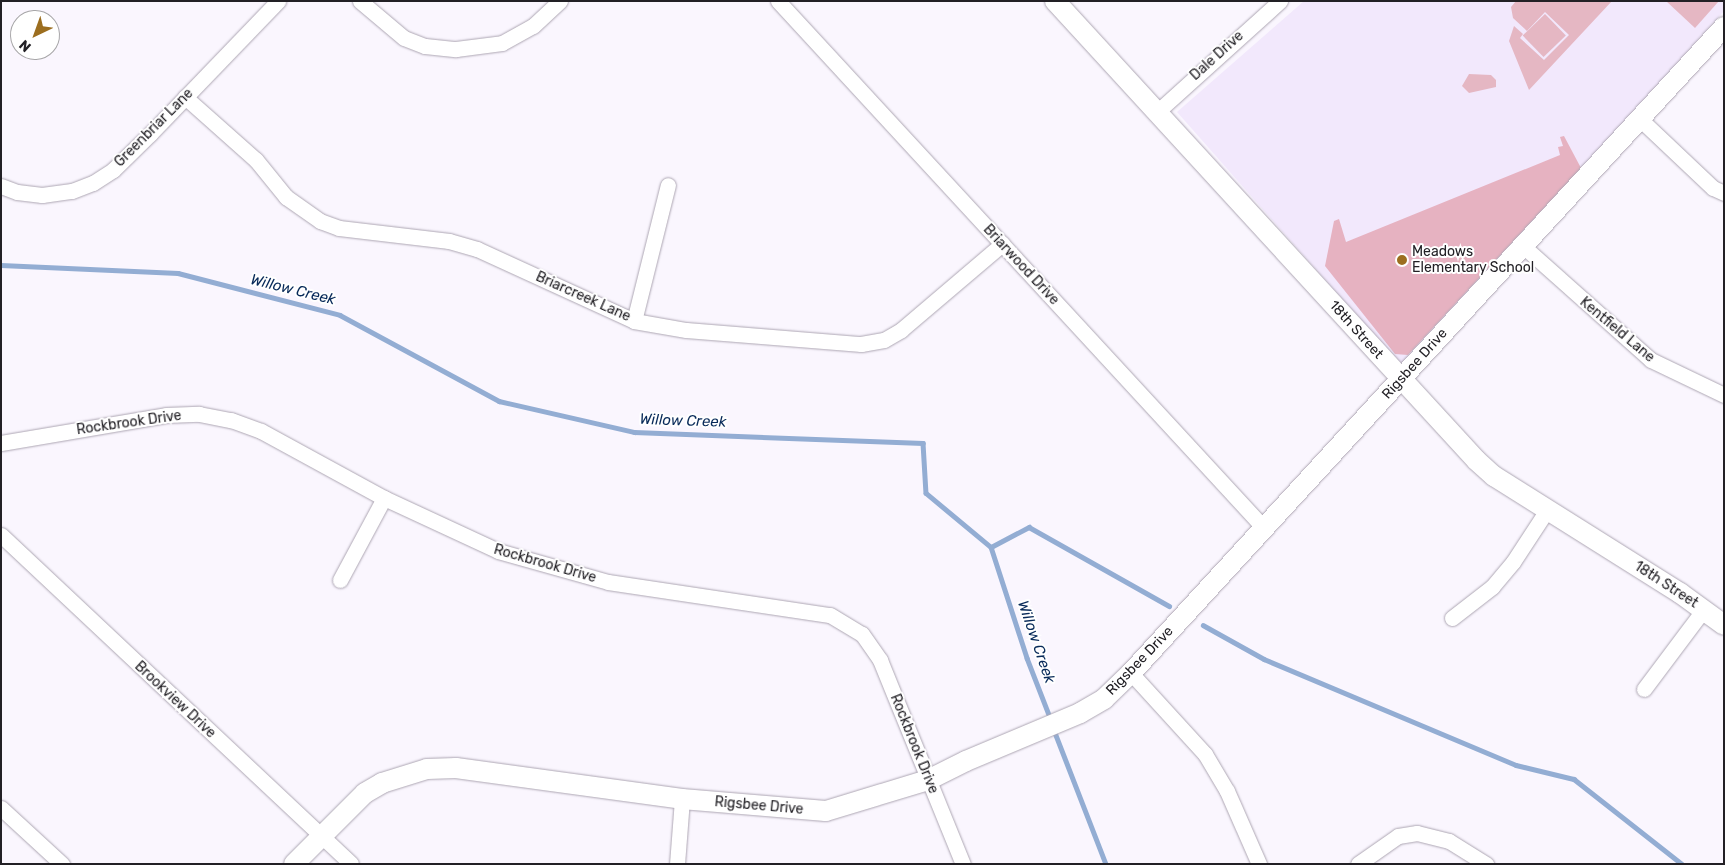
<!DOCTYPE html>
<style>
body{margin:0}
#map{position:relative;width:1725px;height:865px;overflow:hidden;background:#faf6fe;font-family:Rubik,sans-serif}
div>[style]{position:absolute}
.built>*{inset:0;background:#f2e8fc}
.green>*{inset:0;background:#e5b7c3;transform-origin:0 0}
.forest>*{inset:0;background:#e6b2c1}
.stream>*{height:4.5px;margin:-2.25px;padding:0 2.25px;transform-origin:2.25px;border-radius:2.25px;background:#93add3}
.roads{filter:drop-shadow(0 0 1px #ada6b3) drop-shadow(0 0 1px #ada6b3)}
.street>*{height:15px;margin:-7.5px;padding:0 7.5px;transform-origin:7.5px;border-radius:7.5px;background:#fff}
.secondary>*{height:20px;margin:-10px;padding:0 10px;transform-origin:10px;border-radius:10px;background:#fff}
.dots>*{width:14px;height:14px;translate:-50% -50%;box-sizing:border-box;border:2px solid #fff;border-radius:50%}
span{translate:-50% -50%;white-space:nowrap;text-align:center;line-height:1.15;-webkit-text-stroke:4px #fff;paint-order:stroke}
.street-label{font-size:14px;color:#222025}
.poi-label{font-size:14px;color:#222025}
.left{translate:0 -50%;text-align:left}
.water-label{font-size:15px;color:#082a59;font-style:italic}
.frame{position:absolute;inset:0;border:2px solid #222025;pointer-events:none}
.north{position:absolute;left:10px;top:10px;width:50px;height:50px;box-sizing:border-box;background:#fff;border:1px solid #a7a6a8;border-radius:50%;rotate:222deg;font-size:14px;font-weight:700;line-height:20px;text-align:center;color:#222025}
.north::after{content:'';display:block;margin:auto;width:18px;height:22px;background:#9c6e1f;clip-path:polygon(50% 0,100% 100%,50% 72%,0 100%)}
</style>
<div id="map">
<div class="built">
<div style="clip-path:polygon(1304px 1px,1724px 1px,1724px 11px,1402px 367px,1177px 112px)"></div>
</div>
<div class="green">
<div style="clip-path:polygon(1516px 1px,1612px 1px,1529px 90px,1509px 41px,1514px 26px,1523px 34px,1520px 38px,1544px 60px,1569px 35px,1545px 12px,1527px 31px,1513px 18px,1511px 7px)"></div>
<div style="clip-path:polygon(1666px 1px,1719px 1px,1695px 28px)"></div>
<div style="left:1545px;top:14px;width:30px;height:31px;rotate:46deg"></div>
<div style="clip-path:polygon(1469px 74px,1491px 75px,1496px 80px,1496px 87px,1469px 93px,1462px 86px)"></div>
</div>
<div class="forest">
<div style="clip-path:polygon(1564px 136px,1581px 168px,1408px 355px,1395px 354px,1325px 266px,1334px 221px,1339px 219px,1346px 242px,1560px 155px,1558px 147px,1563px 146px,1560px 137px)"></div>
</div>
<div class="stream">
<div style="left:1px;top:265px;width:177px;rotate:2.6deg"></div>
<div style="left:178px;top:273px;width:167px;rotate:14.5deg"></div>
<div style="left:340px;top:315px;width:181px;rotate:28.4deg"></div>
<div style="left:499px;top:401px;width:139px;rotate:12.9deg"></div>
<div style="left:634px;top:432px;width:289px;rotate:2.2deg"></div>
<div style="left:923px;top:443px;width:50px;rotate:86.6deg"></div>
<div style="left:926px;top:493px;width:85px;rotate:39.7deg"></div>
<div style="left:991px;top:547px;width:117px;rotate:72deg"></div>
<div style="left:1027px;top:658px;width:66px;rotate:68.8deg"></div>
<div style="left:991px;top:547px;width:43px;rotate:-27.8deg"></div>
<div style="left:1029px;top:527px;width:161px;rotate:29.4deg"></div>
<div style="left:1203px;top:625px;width:70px;rotate:29.1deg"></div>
<div style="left:1264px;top:659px;width:273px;rotate:22.8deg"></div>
<div style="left:1516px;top:765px;width:60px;rotate:13.6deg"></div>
<div style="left:1574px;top:779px;width:137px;rotate:38.2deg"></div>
<div style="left:1054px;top:730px;width:144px;rotate:68.8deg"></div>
</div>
<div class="roads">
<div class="street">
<div style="left:360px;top:1px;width:57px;rotate:40.1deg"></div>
<div style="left:404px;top:38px;width:22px;rotate:21deg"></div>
<div style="left:425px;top:46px;width:31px;rotate:6deg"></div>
<div style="left:456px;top:49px;width:46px;rotate:-7.4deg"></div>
<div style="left:502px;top:43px;width:35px;rotate:-29deg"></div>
<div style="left:533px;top:26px;width:37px;rotate:-43deg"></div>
<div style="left:778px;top:1px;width:717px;rotate:47.32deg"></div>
<div style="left:185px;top:97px;width:95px;rotate:41.6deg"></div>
<div style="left:256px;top:160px;width:48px;rotate:51deg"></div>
<div style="left:286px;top:197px;width:42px;rotate:35.2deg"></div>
<div style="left:320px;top:221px;width:20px;rotate:20deg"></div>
<div style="left:339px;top:228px;width:111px;rotate:6.7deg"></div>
<div style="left:449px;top:241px;width:29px;rotate:16deg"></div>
<div style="left:477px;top:249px;width:173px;rotate:24.6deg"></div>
<div style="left:634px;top:321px;width:53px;rotate:9.8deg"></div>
<div style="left:686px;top:330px;width:176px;rotate:4.6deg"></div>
<div style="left:861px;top:344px;width:23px;rotate:-10deg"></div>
<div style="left:884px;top:340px;width:20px;rotate:-30deg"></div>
<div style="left:901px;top:330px;width:133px;rotate:-40.4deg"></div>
<div style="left:1157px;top:112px;width:166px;rotate:-42.1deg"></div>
<div style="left:1641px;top:120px;width:99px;rotate:43.4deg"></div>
<div style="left:1713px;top:188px;width:12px;rotate:24deg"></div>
<div style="left:1px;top:186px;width:17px;rotate:21deg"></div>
<div style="left:17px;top:192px;width:25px;rotate:7deg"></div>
<div style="left:42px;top:195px;width:30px;rotate:-8deg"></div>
<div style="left:72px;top:191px;width:22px;rotate:-21deg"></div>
<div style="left:93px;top:183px;width:24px;rotate:-33deg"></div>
<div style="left:113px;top:170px;width:52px;rotate:-44.2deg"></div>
<div style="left:150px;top:134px;width:185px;rotate:-46.1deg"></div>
<div style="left:1523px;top:246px;width:171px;rotate:41.7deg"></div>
<div style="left:1651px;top:360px;width:81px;rotate:25.6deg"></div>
<div style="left:634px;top:321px;width:140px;rotate:-76deg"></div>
<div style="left:1px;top:443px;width:167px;rotate:-9.6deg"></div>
<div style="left:166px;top:415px;width:33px;rotate:-2deg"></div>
<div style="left:199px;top:414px;width:33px;rotate:11deg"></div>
<div style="left:231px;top:420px;width:32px;rotate:20deg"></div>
<div style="left:261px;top:431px;width:140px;rotate:28.6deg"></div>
<div style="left:384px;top:498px;width:126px;rotate:24.9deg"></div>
<div style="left:498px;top:551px;width:114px;rotate:15.7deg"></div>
<div style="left:608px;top:582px;width:224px;rotate:8.5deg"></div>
<div style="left:830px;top:615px;width:37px;rotate:31deg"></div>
<div style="left:862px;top:634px;width:32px;rotate:55deg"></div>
<div style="left:880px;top:660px;width:220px;rotate:67.9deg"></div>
<div style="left:1px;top:535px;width:480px;rotate:43.2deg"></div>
<div style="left:340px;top:580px;width:93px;rotate:-61.8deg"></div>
<div style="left:1452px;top:618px;width:51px;rotate:-37.8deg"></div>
<div style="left:1492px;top:587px;width:33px;rotate:-50deg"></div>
<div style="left:1513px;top:562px;width:62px;rotate:-56.8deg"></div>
<div style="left:1131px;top:673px;width:110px;rotate:47.6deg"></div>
<div style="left:1205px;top:754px;width:43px;rotate:59.3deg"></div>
<div style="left:1227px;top:791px;width:80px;rotate:66.3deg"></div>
<div style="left:1644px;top:689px;width:100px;rotate:-53.1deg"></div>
<div style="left:1px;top:808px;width:83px;rotate:42.6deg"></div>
<div style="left:677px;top:864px;width:65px;rotate:-85.6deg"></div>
<div style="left:1358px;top:864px;width:49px;rotate:-35deg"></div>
<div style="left:1398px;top:836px;width:19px;rotate:-9deg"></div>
<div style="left:1417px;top:833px;width:33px;rotate:14deg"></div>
<div style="left:1449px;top:841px;width:44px;rotate:31.9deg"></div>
</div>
<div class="secondary">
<div style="left:1055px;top:1px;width:623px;rotate:47.47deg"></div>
<div style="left:1476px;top:460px;width:24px;rotate:42deg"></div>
<div style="left:1494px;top:476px;width:220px;rotate:32.2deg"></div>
<div style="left:1680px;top:593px;width:54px;rotate:36deg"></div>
<div style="left:294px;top:864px;width:100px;rotate:-45deg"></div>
<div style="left:365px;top:793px;width:20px;rotate:-30deg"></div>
<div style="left:382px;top:783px;width:47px;rotate:-17.3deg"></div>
<div style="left:427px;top:769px;width:29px;rotate:-2deg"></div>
<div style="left:456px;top:768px;width:228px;rotate:7.8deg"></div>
<div style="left:682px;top:799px;width:144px;rotate:4.8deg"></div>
<div style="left:826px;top:811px;width:107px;rotate:-16.9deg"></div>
<div style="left:928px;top:780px;width:42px;rotate:-26.6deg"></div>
<div style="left:966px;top:761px;width:124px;rotate:-22.8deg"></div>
<div style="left:1080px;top:713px;width:28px;rotate:-30deg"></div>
<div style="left:1104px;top:699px;width:37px;rotate:-44deg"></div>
<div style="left:1131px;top:673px;width:877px;rotate:-47.45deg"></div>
</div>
</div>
<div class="dots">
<div style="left:1402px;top:260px;background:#9c6e1f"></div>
</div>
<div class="street-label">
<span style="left:1217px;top:56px;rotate:-42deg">Dale Drive</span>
<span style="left:154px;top:128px;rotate:-45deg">Greenbriar Lane</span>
<span style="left:1021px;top:265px;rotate:47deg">Briarwood Drive</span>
<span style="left:583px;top:297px;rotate:24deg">Briarcreek Lane</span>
<span style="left:1356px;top:330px;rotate:48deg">18th Street</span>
<span style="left:1617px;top:330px;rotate:40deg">Kentfield Lane</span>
<span style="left:1415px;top:364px;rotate:-48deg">Rigsbee Drive</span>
<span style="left:129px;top:423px;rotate:-8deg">Rockbrook Drive</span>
<span style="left:545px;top:564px;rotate:16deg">Rockbrook Drive</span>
<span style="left:1666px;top:585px;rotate:33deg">18th Street</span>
<span style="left:1140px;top:661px;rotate:-46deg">Rigsbee Drive</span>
<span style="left:175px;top:700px;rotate:43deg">Brookview Drive</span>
<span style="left:914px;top:744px;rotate:68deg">Rockbrook Drive</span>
<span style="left:759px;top:806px;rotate:5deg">Rigsbee Drive</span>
</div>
<div class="poi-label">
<span class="left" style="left:1412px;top:260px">Meadows<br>Elementary School</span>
</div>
<div class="water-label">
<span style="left:293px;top:290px;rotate:14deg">Willow Creek</span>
<span style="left:683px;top:421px;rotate:2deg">Willow Creek</span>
<span style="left:1036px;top:642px;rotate:71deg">Willow Creek</span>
</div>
<div class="frame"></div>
<div class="north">N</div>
</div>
